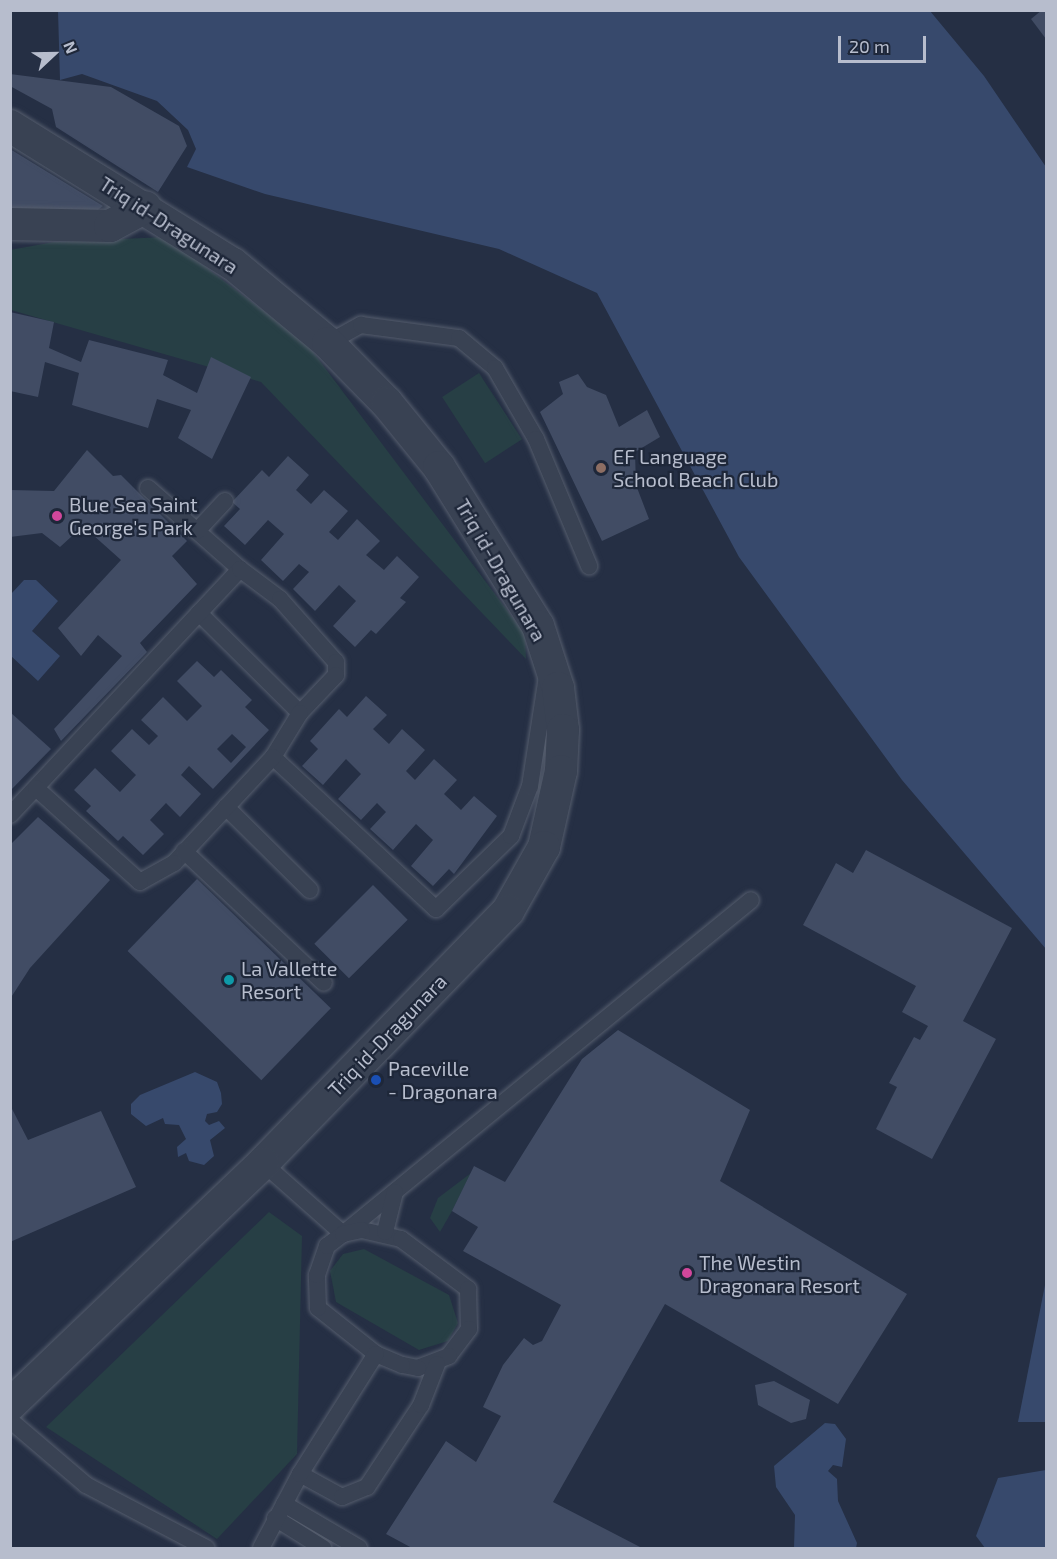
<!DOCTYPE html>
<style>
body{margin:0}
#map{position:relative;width:1057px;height:1559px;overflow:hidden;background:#252f44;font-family:"Exo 2",sans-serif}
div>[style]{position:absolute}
.green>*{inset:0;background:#273f45;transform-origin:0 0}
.water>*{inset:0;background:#37496c}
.building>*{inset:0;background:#414c64;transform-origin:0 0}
.roads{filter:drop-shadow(0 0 2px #555d6d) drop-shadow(0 0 2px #555d6d)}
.service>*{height:16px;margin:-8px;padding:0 8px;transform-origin:8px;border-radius:8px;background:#394253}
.minor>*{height:32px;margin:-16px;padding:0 16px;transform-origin:16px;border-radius:16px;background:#394253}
.dots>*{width:16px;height:16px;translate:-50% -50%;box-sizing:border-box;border:3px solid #1e2739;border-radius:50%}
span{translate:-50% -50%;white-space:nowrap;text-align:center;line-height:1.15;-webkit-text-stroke:4.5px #1e2739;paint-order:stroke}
.street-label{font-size:20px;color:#b7bdcd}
.poi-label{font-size:20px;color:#b7bdcd}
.left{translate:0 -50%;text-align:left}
.frame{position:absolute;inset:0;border:12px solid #b7bdcd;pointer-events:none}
.north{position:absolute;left:24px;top:24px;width:60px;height:60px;-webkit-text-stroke:4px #1e2739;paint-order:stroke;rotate:68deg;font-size:16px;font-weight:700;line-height:24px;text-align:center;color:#b7bdcd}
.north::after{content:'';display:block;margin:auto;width:21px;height:27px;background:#b7bdcd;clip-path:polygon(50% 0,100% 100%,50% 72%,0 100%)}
.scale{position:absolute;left:838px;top:36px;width:88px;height:27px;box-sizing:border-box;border:3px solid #b7bdcd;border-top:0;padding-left:8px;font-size:18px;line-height:21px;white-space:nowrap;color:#b7bdcd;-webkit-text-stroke:4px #1e2739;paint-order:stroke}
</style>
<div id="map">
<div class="green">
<div style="clip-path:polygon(166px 237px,307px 344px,525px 634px,526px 659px,261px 382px,11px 310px,10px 250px,54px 242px)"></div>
<div style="left:479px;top:373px;width:79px;height:44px;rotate:57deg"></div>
<div style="clip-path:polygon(471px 1173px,452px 1211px,440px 1232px,430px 1218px,438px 1198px)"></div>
<div style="clip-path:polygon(269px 1212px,302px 1236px,297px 1454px,217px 1539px,46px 1427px)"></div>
<div style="clip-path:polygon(364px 1249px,449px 1295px,458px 1323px,448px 1341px,419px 1350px,336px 1302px,330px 1271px,343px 1254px)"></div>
</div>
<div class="water">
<div style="clip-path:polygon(58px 11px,930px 11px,984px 76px,1046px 167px,1046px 949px,902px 780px,739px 557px,597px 293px,499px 249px,265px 194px,187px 167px,196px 149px,188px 130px,157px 101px,82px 74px,60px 80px)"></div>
<div style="clip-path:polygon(24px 580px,36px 580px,58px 601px,32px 631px,60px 656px,38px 681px,11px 656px,11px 594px)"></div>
<div style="clip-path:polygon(195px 1072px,217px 1082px,221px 1093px,222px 1104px,217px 1112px,207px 1114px,205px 1121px,209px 1125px,219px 1121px,225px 1128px,210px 1140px,214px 1156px,204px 1165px,189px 1161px,186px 1153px,178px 1157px,177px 1147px,186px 1139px,179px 1125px,165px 1124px,163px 1118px,146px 1126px,131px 1114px,131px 1104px,140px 1095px)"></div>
<div style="clip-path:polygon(1046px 1280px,1046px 1422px,1018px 1422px)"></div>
<div style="clip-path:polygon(825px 1423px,835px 1424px,846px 1439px,842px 1467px,833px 1465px,828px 1471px,837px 1479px,838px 1501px,857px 1543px,856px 1548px,794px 1548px,795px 1515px,776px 1487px,774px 1466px)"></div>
<div style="clip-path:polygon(1046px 1470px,1046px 1548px,985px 1548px,976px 1536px,998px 1478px)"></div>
</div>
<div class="building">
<div style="clip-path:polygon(1042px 10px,1046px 10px,1046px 39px,1031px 19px)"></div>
<div style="clip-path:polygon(10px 74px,111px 87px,179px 126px,187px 146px,158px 192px,56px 127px,52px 109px,10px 86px)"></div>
<div style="clip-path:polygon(10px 149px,103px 206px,86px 219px,10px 222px)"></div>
<div style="clip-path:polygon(10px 312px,54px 322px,49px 348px,81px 362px,89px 340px,168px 360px,163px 375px,197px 393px,211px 357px,251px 377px,212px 459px,178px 438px,191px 410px,157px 399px,148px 428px,72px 405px,79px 373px,45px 362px,38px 397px,10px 391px)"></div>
<div style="clip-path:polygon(578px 374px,587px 387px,606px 395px,619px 427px,647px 410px,660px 437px,635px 452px,636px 485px,649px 519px,602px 541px,540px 412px,563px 394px,559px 382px)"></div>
<div style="clip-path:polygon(87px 450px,113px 476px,121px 475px,187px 541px,172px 556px,197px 584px,140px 643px,147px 652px,61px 741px,54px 729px,122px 656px,98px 635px,81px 656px,58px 628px,121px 560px,83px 526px,60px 547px,42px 533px,10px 537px,10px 490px,54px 491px)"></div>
<div style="clip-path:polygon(288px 456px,309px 475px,296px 490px,311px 504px,324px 490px,348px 511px,329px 532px,338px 540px,357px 519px,380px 541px,366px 555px,384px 570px,397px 556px,419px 577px,400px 598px,406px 602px,376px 634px,371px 630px,355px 647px,333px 626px,356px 601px,339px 585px,315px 611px,293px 589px,309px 572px,299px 564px,283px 581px,261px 560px,284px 534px,268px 520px,245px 545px,224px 526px,240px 509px,232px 502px,262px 470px,269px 477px)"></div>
<div style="clip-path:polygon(evenodd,197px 661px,214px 677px,221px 670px,252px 700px,245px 707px,269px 730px,213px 789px,189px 766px,181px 775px,201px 794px,180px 817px,166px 803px,150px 820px,164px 834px,143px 855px,123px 836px,118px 841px,86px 811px,91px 806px,74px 790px,95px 768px,120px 792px,136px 775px,111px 751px,132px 729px,149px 745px,158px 736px,141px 720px,163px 697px,187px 721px,202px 706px,177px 681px,197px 661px,232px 734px,246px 747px,231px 763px,217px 749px,232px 734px)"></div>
<div style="clip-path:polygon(366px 696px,387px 715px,373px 729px,389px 744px,402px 729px,425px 750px,406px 771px,415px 780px,434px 759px,457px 780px,444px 794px,461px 810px,474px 796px,497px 816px,454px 874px,449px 869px,433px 886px,411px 866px,433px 840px,416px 824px,393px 850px,370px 829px,386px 812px,377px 803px,361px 820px,338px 799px,361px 774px,346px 759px,323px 785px,302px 766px,318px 749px,310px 741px,339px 709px,347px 717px)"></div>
<div style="clip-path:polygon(10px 712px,51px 749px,10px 791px)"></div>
<div style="clip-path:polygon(38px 817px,110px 880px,30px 968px,10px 999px,10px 845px)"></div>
<div style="clip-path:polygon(866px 850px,1012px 928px,963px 1021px,996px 1039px,932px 1159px,876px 1129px,897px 1087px,889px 1083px,914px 1037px,920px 1040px,928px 1026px,902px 1012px,916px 986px,803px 925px,836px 863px,853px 873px)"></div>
<div style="left:197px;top:879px;width:186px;height:100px;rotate:44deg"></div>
<div style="left:373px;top:885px;width:49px;height:83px;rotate:45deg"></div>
<div style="clip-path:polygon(618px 1030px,750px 1110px,720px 1181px,907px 1294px,838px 1404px,665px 1304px,553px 1502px,642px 1548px,412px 1548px,386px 1534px,446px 1441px,476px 1462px,501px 1416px,483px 1407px,503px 1365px,524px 1338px,533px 1345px,542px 1341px,561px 1305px,463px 1251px,478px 1227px,452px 1211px,474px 1166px,505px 1182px,582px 1059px)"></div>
<div style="clip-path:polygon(10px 1105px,28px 1140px,101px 1111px,136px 1187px,10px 1242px)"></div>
<div style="clip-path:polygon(774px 1381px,810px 1400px,806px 1419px,791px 1423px,758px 1405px,755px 1385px)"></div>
</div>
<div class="roads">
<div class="service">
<div style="left:328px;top:343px;width:38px;rotate:-29deg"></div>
<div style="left:361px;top:325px;width:99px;rotate:7.6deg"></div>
<div style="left:459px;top:338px;width:47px;rotate:39.8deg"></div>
<div style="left:495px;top:368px;width:82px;rotate:60deg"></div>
<div style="left:536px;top:439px;width:138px;rotate:67.3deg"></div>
<div style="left:148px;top:488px;width:123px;rotate:41.4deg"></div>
<div style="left:197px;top:531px;width:41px;rotate:-47deg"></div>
<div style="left:199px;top:613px;width:142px;rotate:44.7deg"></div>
<div style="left:273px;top:757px;width:223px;rotate:43deg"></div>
<div style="left:436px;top:909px;width:105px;rotate:-44.2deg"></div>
<div style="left:511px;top:836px;width:53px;rotate:-69.2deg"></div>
<div style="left:530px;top:786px;width:111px;rotate:-81.2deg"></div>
<div style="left:226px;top:807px;width:118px;rotate:44.7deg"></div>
<div style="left:10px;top:815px;width:337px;rotate:-46.9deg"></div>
<div style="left:240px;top:569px;width:50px;rotate:36.9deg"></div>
<div style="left:280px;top:599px;width:84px;rotate:48.4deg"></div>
<div style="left:336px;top:662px;width:13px;rotate:90deg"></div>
<div style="left:336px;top:675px;width:52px;rotate:133.5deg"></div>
<div style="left:300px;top:713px;width:52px;rotate:121.5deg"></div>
<div style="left:273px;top:757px;width:145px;rotate:133deg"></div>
<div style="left:174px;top:863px;width:39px;rotate:151deg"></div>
<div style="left:140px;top:882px;width:140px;rotate:-137.9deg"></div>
<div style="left:184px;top:851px;width:192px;rotate:43.3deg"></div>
<div style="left:263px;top:1163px;width:107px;rotate:41.6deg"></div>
<div style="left:343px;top:1234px;width:527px;rotate:-39.3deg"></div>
<div style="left:362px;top:1230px;width:40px;rotate:13deg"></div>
<div style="left:401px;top:1239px;width:84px;rotate:36.7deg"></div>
<div style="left:468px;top:1289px;width:40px;rotate:88.6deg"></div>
<div style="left:469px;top:1329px;width:34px;rotate:127deg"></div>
<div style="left:449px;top:1356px;width:33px;rotate:159deg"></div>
<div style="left:418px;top:1368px;width:16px;rotate:-169deg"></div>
<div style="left:402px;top:1365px;width:28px;rotate:-157deg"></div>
<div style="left:376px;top:1354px;width:74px;rotate:-141.6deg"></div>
<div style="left:318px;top:1308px;width:33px;rotate:-92deg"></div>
<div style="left:317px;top:1275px;width:31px;rotate:-71deg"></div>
<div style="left:327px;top:1246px;width:20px;rotate:-37deg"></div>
<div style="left:343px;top:1234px;width:19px;rotate:-12deg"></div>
<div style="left:385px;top:1232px;width:41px;rotate:-76deg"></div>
<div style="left:10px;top:1420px;width:100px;rotate:40.5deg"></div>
<div style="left:86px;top:1485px;width:136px;rotate:27.7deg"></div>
<div style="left:300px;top:1474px;width:48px;rotate:28.7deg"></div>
<div style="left:342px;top:1497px;width:27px;rotate:-22deg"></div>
<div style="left:367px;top:1487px;width:98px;rotate:-56.6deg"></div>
<div style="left:421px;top:1405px;width:44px;rotate:-68.7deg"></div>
<div style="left:284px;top:1504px;width:87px;rotate:30.4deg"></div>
<div style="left:275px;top:1518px;width:57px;rotate:32deg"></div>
<div style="left:261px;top:1548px;width:84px;rotate:-62.2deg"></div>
<div style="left:300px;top:1474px;width:142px;rotate:-57.7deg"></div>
</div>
<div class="minor">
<div style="left:10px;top:126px;width:262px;rotate:31.8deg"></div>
<div style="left:233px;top:264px;width:124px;rotate:39.7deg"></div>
<div style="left:328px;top:343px;width:84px;rotate:45.5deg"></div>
<div style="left:387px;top:403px;width:82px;rotate:50.9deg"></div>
<div style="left:439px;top:467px;width:187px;rotate:58.1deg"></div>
<div style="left:538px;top:626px;width:65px;rotate:72.1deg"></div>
<div style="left:558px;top:688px;width:42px;rotate:83.2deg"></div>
<div style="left:563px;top:730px;width:41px;rotate:92.8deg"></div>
<div style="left:561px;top:771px;width:78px;rotate:102.6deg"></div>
<div style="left:544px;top:847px;width:73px;rotate:119.4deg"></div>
<div style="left:508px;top:911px;width:351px;rotate:134.2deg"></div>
<div style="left:263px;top:1163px;width:350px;rotate:136.3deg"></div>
<div style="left:10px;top:224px;width:100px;rotate:1.1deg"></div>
<div style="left:110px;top:226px;width:40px;rotate:-28deg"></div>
</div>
</div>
<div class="dots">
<div style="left:601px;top:468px;background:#8d6e63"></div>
<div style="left:57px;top:516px;background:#d1479c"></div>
<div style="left:229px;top:980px;background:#0f9aa8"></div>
<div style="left:376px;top:1080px;background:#1a4fb4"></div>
<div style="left:687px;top:1273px;background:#d1479c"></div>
</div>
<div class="street-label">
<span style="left:169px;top:225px;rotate:33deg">Triq id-Dragunara</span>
<span style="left:501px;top:570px;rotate:60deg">Triq id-Dragunara</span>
<span style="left:387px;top:1035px;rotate:-46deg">Triq id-Dragunara</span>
</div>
<div class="poi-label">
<span class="left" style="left:613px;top:468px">EF Language<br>School Beach Club</span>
<span class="left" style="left:69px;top:516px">Blue Sea Saint<br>George's Park</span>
<span class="left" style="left:241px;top:980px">La Vallette<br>Resort</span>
<span class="left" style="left:388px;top:1080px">Paceville<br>- Dragonara</span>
<span class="left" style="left:699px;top:1274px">The Westin<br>Dragonara Resort</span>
</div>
<div class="frame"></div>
<div class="north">N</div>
<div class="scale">20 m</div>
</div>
